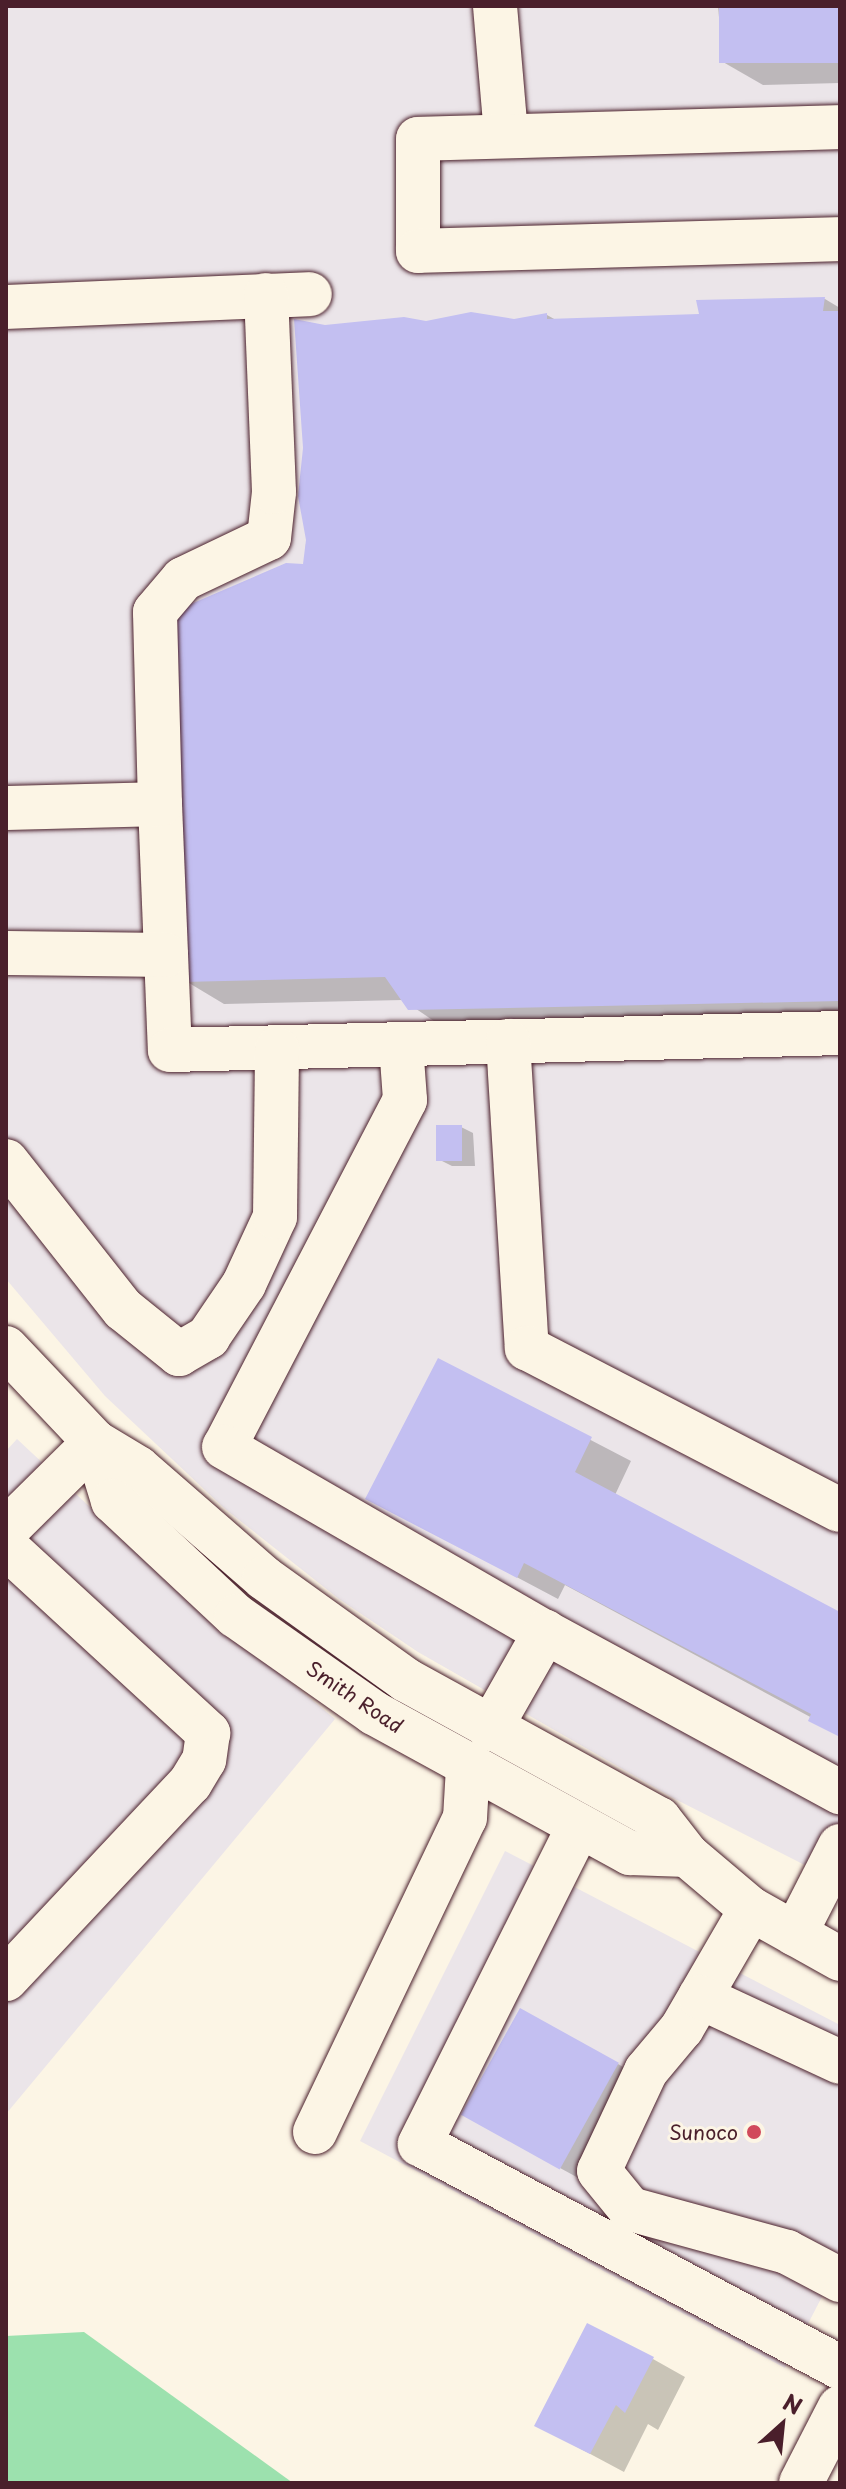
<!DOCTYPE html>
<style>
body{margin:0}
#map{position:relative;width:846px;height:2489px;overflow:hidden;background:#fcf5e5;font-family:"Playpen Sans",sans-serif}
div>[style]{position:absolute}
.built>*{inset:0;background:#ebe5e9}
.green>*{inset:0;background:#9ce1ae}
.shadow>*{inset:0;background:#0003}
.building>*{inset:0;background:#c3bff1;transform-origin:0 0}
.roads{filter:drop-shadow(0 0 2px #4a1f2b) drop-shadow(0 0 2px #4a1f2b)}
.minor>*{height:44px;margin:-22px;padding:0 22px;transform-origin:22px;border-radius:22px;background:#fcf5e5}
.major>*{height:44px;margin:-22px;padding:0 22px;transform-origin:22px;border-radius:22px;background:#fcf5e5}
.dots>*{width:22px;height:22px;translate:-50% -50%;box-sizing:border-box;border:4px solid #fcf5e5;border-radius:50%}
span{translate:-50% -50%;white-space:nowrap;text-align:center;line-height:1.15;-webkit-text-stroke:6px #fcf5e5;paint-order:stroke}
.street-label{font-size:20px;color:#4a1f2b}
.poi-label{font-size:20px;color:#4a1f2b}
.right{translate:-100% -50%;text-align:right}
.frame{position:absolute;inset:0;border:8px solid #4a1f2b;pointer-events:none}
.north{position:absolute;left:742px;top:2385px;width:80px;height:80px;-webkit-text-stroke:6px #fcf5e5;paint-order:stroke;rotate:27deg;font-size:22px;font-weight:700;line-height:32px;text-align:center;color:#4a1f2b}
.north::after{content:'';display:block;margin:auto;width:28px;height:36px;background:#4a1f2b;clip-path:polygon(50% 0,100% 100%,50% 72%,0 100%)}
</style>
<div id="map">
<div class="built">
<div style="clip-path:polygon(6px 6px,840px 6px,840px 1883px,675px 1799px,418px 1652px,339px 1599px,224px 1508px,105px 1396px,6px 1279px)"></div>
<div style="clip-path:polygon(17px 1439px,182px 1593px,335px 1719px,6px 2114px,6px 1451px)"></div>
<div style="clip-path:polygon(505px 1851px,840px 2025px,840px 2262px,785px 2368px,360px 2141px)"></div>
</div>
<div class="green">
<div style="clip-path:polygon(84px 2332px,293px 2483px,6px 2483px,6px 2336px)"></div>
</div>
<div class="shadow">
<div style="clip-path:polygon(718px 6px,840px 6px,840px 83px,763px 85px,723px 62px)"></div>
<div style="clip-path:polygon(825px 299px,840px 308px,840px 1023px,450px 1032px,403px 1000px,224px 1004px,184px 980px,304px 566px,325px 327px,514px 321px,547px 315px,556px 320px,701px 316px,698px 302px)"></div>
<div style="clip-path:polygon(461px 1127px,473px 1133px,475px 1166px,452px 1166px,440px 1160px)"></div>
<div style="clip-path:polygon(439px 1361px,631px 1461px,615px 1495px,840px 1614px,840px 1733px,565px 1585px,558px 1599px,368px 1498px)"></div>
<div style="clip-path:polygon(618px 2064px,650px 2083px,593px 2186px,496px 2133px)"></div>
<div style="clip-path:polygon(653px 2359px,685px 2377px,658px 2430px,648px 2424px,624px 2472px,536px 2425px)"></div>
</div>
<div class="building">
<div style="left:719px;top:6px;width:121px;height:57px"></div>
<div style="clip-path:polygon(825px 297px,823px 311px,840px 311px,840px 1001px,408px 1010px,385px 977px,182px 982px,170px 613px,286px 563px,303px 564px,306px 540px,298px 496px,303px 448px,294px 319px,325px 325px,404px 317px,426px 321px,471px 312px,514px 319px,547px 313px,547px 319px,699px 314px,696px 300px)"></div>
<div style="left:436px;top:1125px;width:26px;height:36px"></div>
<div style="clip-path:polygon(438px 1358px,592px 1437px,575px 1472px,840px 1612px,840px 1737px,808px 1721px,811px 1714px,524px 1563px,517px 1578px,365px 1499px)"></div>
<div style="left:520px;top:2008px;width:113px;height:122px;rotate:29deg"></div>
<div style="clip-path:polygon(587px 2323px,654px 2357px,625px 2413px,616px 2405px,590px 2454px,534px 2426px)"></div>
</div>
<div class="roads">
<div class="minor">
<div style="left:495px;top:6px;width:129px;rotate:85.1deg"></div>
<div style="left:840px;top:127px;width:422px;rotate:178.4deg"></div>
<div style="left:418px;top:139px;width:112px;rotate:90deg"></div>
<div style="left:418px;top:251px;width:422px;rotate:-1.6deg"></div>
<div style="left:6px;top:307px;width:304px;rotate:-2.4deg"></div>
<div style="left:160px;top:804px;width:246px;rotate:87.7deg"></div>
<div style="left:170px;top:1050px;width:670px;rotate:-1.45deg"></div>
<div style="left:6px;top:808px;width:154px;rotate:-1.5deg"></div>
<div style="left:160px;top:804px;width:192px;rotate:-91.5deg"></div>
<div style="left:155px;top:612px;width:43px;rotate:-49.7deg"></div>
<div style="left:183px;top:579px;width:95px;rotate:-25.5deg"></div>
<div style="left:269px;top:538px;width:46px;rotate:-83.8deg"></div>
<div style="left:274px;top:492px;width:197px;rotate:-92.3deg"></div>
<div style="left:6px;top:953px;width:160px;rotate:0.7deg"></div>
<div style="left:508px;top:1041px;width:308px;rotate:86.5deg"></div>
<div style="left:527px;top:1348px;width:352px;rotate:27.4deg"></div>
<div style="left:401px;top:1045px;width:55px;rotate:85.8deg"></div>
<div style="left:405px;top:1100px;width:391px;rotate:117.5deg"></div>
<div style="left:224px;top:1447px;width:370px;rotate:30deg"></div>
<div style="left:545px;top:1632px;width:336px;rotate:28.5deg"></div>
<div style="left:6px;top:1161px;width:189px;rotate:51.7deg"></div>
<div style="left:123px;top:1309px;width:72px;rotate:38.8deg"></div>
<div style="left:179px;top:1354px;width:34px;rotate:-30deg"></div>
<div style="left:208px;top:1337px;width:64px;rotate:-55.8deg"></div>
<div style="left:244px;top:1284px;width:74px;rotate:-65.2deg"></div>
<div style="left:275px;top:1217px;width:168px;rotate:-89.3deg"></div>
<div style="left:6px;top:1530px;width:125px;rotate:-44.7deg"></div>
<div style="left:6px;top:1547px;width:275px;rotate:42.6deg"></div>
<div style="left:208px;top:1733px;width:27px;rotate:98deg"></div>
<div style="left:204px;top:1760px;width:27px;rotate:121deg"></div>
<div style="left:190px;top:1783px;width:269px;rotate:133.2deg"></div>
<div style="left:490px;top:1729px;width:112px;rotate:-60.4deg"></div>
<div style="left:579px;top:1826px;width:356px;rotate:116.6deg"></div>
<div style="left:420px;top:2144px;width:476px;rotate:28deg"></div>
<div style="left:751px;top:1909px;width:138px;rotate:120.1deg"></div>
<div style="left:682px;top:2028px;width:56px;rotate:129.9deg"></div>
<div style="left:646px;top:2071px;width:110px;rotate:115.2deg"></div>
<div style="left:599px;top:2171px;width:49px;rotate:50.8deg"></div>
<div style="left:630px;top:2209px;width:163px;rotate:15.3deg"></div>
<div style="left:787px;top:2252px;width:60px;rotate:27.8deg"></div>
<div style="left:795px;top:1934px;width:99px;rotate:-62.9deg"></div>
<div style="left:700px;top:1997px;width:154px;rotate:24.9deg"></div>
<div style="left:315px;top:2132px;width:348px;rotate:-64.5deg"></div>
<div style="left:465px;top:1818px;width:50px;rotate:-86.6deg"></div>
</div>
<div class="major">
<div style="left:6px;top:1348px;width:129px;rotate:46.6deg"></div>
<div style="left:95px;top:1442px;width:50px;rotate:31.2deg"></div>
<div style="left:138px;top:1468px;width:167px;rotate:41.1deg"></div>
<div style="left:264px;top:1578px;width:175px;rotate:35.7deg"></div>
<div style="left:406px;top:1680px;width:289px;rotate:28.8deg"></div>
<div style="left:659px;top:1819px;width:46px;rotate:52.1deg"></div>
<div style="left:687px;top:1855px;width:84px;rotate:40.2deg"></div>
<div style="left:751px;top:1909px;width:102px;rotate:29.3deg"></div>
<div style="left:95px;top:1442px;width:62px;rotate:73deg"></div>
<div style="left:113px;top:1501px;width:168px;rotate:43.1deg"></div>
<div style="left:236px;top:1616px;width:169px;rotate:35.1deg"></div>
<div style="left:374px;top:1713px;width:292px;rotate:28.7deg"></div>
<div style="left:630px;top:1853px;width:57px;rotate:2deg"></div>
<div style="left:801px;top:2483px;width:85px;rotate:-62.8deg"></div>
</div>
</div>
<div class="dots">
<div style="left:754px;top:2132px;background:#d1495b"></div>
</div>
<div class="street-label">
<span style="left:355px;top:1697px;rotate:34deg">Smith Road</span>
</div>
<div class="poi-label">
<span class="right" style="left:738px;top:2132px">Sunoco</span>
</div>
<div class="frame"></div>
<div class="north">N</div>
</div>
